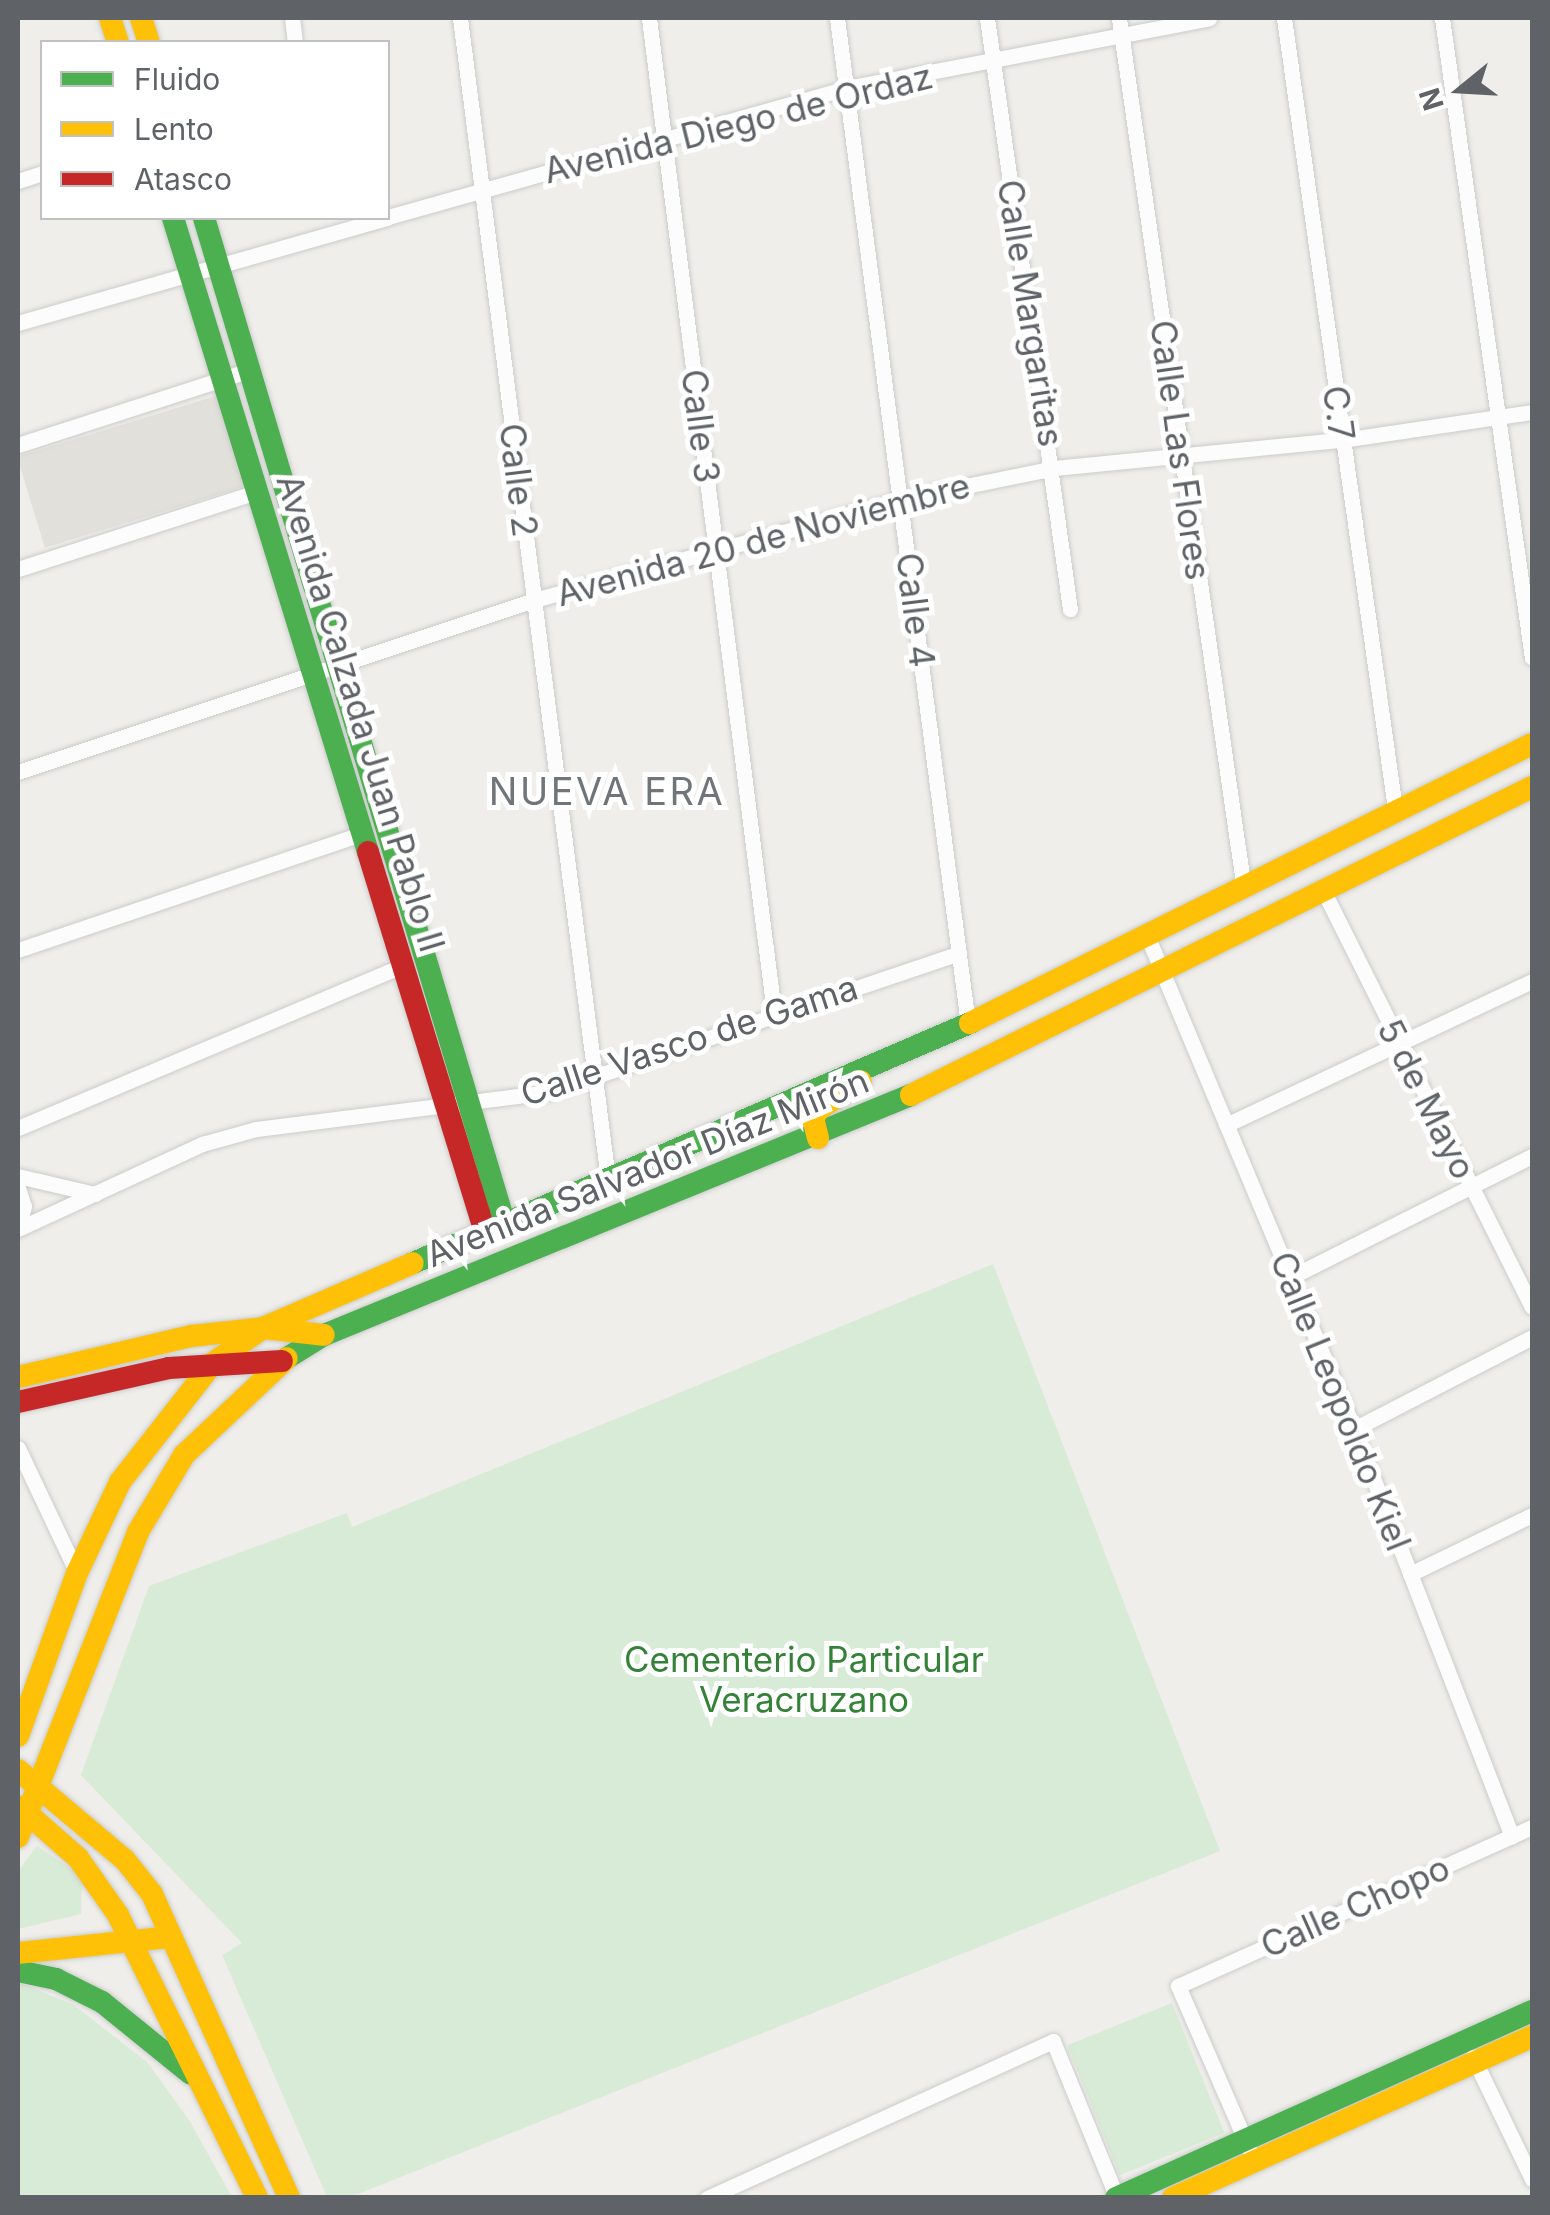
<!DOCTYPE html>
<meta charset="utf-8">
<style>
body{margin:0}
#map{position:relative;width:1550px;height:2215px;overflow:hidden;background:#efeeea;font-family:Inter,sans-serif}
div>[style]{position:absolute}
.education>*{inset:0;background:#e2e0da;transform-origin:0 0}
.green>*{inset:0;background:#d8ebd6;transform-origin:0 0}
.roads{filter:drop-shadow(0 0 2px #cbcccc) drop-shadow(0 0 2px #cbcccc)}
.street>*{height:15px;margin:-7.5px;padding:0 7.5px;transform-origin:7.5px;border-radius:7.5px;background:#fdfcfc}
.fast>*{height:22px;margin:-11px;padding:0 11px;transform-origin:11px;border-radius:11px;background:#4caf50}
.slow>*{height:22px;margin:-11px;padding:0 11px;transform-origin:11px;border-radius:11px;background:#ffc107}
.jam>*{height:22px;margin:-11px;padding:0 11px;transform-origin:11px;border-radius:11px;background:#c62828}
span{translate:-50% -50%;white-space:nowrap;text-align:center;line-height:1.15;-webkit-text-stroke:10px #fff;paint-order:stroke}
.street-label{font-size:35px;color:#5f6368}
.park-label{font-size:35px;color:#348238}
.neighbourhood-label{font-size:38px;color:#70757a;letter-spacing:2.5px}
.frame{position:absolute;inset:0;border:20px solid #5f6368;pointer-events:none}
.legend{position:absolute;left:40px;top:40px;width:350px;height:180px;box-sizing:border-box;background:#fff;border:2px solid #bfc1c3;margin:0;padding:12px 18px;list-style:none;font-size:30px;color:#5f6368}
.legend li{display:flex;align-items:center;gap:20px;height:50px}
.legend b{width:50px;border:2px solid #bfc1c3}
.north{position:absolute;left:1410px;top:40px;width:100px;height:100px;-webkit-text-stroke:8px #fff;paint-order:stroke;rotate:252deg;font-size:28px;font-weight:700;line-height:40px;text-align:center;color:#5f6368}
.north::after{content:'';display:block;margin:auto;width:35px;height:45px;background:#5f6368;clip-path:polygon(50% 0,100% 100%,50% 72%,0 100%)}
</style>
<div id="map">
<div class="education">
<div style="left:216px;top:396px;width:95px;height:208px;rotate:73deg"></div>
</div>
<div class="green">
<div style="clip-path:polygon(993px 1264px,1220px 1851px,358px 2194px,327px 2197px,222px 1955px,242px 1943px,81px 1775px,149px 1586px,347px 1513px,352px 1527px)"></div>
<div style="clip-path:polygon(37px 1846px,82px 1876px,81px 1914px,18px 1929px,18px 1871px)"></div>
<div style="clip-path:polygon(18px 1982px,74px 2005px,147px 2062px,189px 2120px,232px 2197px,18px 2197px)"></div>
<div style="left:1172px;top:2003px;width:140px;height:113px;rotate:68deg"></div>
</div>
<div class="roads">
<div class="street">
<div style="left:292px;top:18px;width:24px;rotate:83deg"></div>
<div style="left:460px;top:18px;width:1171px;rotate:82.74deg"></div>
<div style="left:649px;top:18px;width:1003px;rotate:82.84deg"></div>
<div style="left:837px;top:18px;width:1014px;rotate:82.58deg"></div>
<div style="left:987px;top:18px;width:597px;rotate:82.01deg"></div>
<div style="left:1119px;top:18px;width:874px;rotate:81.84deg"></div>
<div style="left:1284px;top:18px;width:799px;rotate:82.01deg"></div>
<div style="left:1442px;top:18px;width:646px;rotate:82deg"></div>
<div style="left:18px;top:181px;width:25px;rotate:-18deg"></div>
<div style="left:388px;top:217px;width:477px;rotate:-15.7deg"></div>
<div style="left:847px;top:88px;width:369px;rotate:-10.9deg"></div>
<div style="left:18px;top:323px;width:383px;rotate:-15.9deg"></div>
<div style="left:18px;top:445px;width:244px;rotate:-17.9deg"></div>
<div style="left:18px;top:569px;width:250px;rotate:-17.9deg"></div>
<div style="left:18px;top:772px;width:544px;rotate:-18.43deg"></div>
<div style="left:534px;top:600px;width:382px;rotate:-15.3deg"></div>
<div style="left:902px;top:499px;width:155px;rotate:-11.5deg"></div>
<div style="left:1054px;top:468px;width:289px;rotate:-5.6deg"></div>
<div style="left:1342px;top:440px;width:192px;rotate:-8.4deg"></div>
<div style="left:1323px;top:890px;width:466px;rotate:63.4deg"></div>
<div style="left:1146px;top:933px;width:538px;rotate:67.25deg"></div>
<div style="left:1354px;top:1429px;width:437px;rotate:68.8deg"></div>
<div style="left:18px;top:950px;width:364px;rotate:-18.7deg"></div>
<div style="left:1228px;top:1124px;width:336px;rotate:-25.2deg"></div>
<div style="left:18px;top:1128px;width:418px;rotate:-22.9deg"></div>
<div style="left:18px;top:1176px;width:79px;rotate:13.2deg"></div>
<div style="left:18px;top:1188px;width:19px;rotate:72deg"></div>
<div style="left:24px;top:1206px;width:23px;rotate:105deg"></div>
<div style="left:18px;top:1229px;width:203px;rotate:-24.8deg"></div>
<div style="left:202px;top:1144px;width:56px;rotate:-15.5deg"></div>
<div style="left:256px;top:1129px;width:295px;rotate:-7.2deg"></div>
<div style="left:549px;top:1092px;width:433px;rotate:-18.7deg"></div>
<div style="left:1291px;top:1277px;width:270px;rotate:-26.7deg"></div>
<div style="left:1354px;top:1429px;width:200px;rotate:-27.3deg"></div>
<div style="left:18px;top:1448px;width:138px;rotate:64.7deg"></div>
<div style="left:1410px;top:1574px;width:136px;rotate:-25.8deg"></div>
<div style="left:1473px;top:2057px;width:136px;rotate:64.2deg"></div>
<div style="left:1249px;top:2149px;width:178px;rotate:-113.5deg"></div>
<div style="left:1178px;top:1986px;width:388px;rotate:-24.2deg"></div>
<div style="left:707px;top:2198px;width:380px;rotate:-24.4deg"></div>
<div style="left:1053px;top:2041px;width:170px;rotate:67.8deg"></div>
</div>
<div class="fast">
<div style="left:173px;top:218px;width:663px;rotate:72.9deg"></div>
<div style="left:204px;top:218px;width:1047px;rotate:73.35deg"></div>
<div style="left:413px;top:1263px;width:607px;rotate:-23.31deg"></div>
<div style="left:287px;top:1358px;width:44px;rotate:-31.9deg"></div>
<div style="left:324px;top:1335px;width:634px;rotate:-22.24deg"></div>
<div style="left:18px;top:1971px;width:39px;rotate:12deg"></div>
<div style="left:56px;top:1979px;width:51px;rotate:26.6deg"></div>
<div style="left:102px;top:2002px;width:114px;rotate:39deg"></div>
<div style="left:1116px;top:2198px;width:456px;rotate:-24.2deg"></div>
</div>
<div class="slow">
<div style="left:110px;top:18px;width:25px;rotate:72deg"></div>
<div style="left:141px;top:18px;width:25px;rotate:72deg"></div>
<div style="left:970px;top:1023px;width:627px;rotate:-26.4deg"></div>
<div style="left:911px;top:1095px;width:693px;rotate:-26.38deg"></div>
<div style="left:818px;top:1138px;width:21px;rotate:-104deg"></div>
<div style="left:813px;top:1118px;width:11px;rotate:-56deg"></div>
<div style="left:819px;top:1109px;width:50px;rotate:-33.7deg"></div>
<div style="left:18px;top:1377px;width:179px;rotate:-13.3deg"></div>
<div style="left:192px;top:1336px;width:71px;rotate:-6.4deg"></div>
<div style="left:263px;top:1328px;width:61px;rotate:6.5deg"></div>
<div style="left:18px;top:1736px;width:173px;rotate:-70.1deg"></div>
<div style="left:77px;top:1573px;width:101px;rotate:-64.7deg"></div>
<div style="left:120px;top:1482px;width:151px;rotate:-52deg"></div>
<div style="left:213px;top:1363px;width:61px;rotate:-35deg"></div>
<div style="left:263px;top:1328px;width:163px;rotate:-23.4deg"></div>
<div style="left:18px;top:1770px;width:140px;rotate:40.1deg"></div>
<div style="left:125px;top:1860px;width:43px;rotate:51.5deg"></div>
<div style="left:152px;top:1894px;width:333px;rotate:65.7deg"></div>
<div style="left:20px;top:1807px;width:77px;rotate:41.3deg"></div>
<div style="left:78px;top:1858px;width:70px;rotate:54.9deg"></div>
<div style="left:118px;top:1915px;width:315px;rotate:63.8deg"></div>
<div style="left:18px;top:1837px;width:328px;rotate:-68.5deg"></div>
<div style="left:138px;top:1532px;width:90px;rotate:-59.1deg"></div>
<div style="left:184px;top:1455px;width:141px;rotate:-43.3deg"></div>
<div style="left:18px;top:1953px;width:153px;rotate:-6deg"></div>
<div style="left:1173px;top:2198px;width:393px;rotate:-24.2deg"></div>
</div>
<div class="jam">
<div style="left:368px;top:852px;width:394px;rotate:72.9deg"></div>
<div style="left:18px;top:1402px;width:155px;rotate:-12.7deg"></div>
<div style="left:169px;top:1368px;width:113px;rotate:-3.5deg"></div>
</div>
</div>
<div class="street-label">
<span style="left:738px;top:123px;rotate:-14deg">Avenida Diego de Ordaz</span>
<span style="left:1031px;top:313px;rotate:81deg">Calle Margaritas</span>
<span style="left:1339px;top:413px;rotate:82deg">C.7</span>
<span style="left:701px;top:426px;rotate:83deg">Calle 3</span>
<span style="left:1181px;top:450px;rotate:82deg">Calle Las Flores</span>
<span style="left:519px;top:480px;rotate:83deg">Calle 2</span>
<span style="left:763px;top:539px;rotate:-15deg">Avenida 20 de Noviembre</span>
<span style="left:916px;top:610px;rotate:83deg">Calle 4</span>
<span style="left:361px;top:713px;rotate:73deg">Avenida Calzada Juan Pablo II</span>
<span style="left:689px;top:1040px;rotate:-18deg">Calle Vasco de Gama</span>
<span style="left:1427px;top:1099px;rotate:63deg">5 de Mayo</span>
<span style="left:647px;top:1167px;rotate:-22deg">Avenida Salvador Díaz Mirón</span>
<span style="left:1341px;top:1401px;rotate:68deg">Calle Leopoldo Kiel</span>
<span style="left:1355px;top:1906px;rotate:-24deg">Calle Chopo</span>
</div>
<div class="park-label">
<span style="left:804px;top:1679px">Cementerio Particular<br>Veracruzano</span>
</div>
<div class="neighbourhood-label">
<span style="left:607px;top:792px">NUEVA ERA</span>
</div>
<div class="frame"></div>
<ul class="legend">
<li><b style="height:12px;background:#4caf50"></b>Fluido</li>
<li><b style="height:12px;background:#ffc107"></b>Lento</li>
<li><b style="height:12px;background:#c62828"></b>Atasco</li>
</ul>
<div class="north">N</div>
</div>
